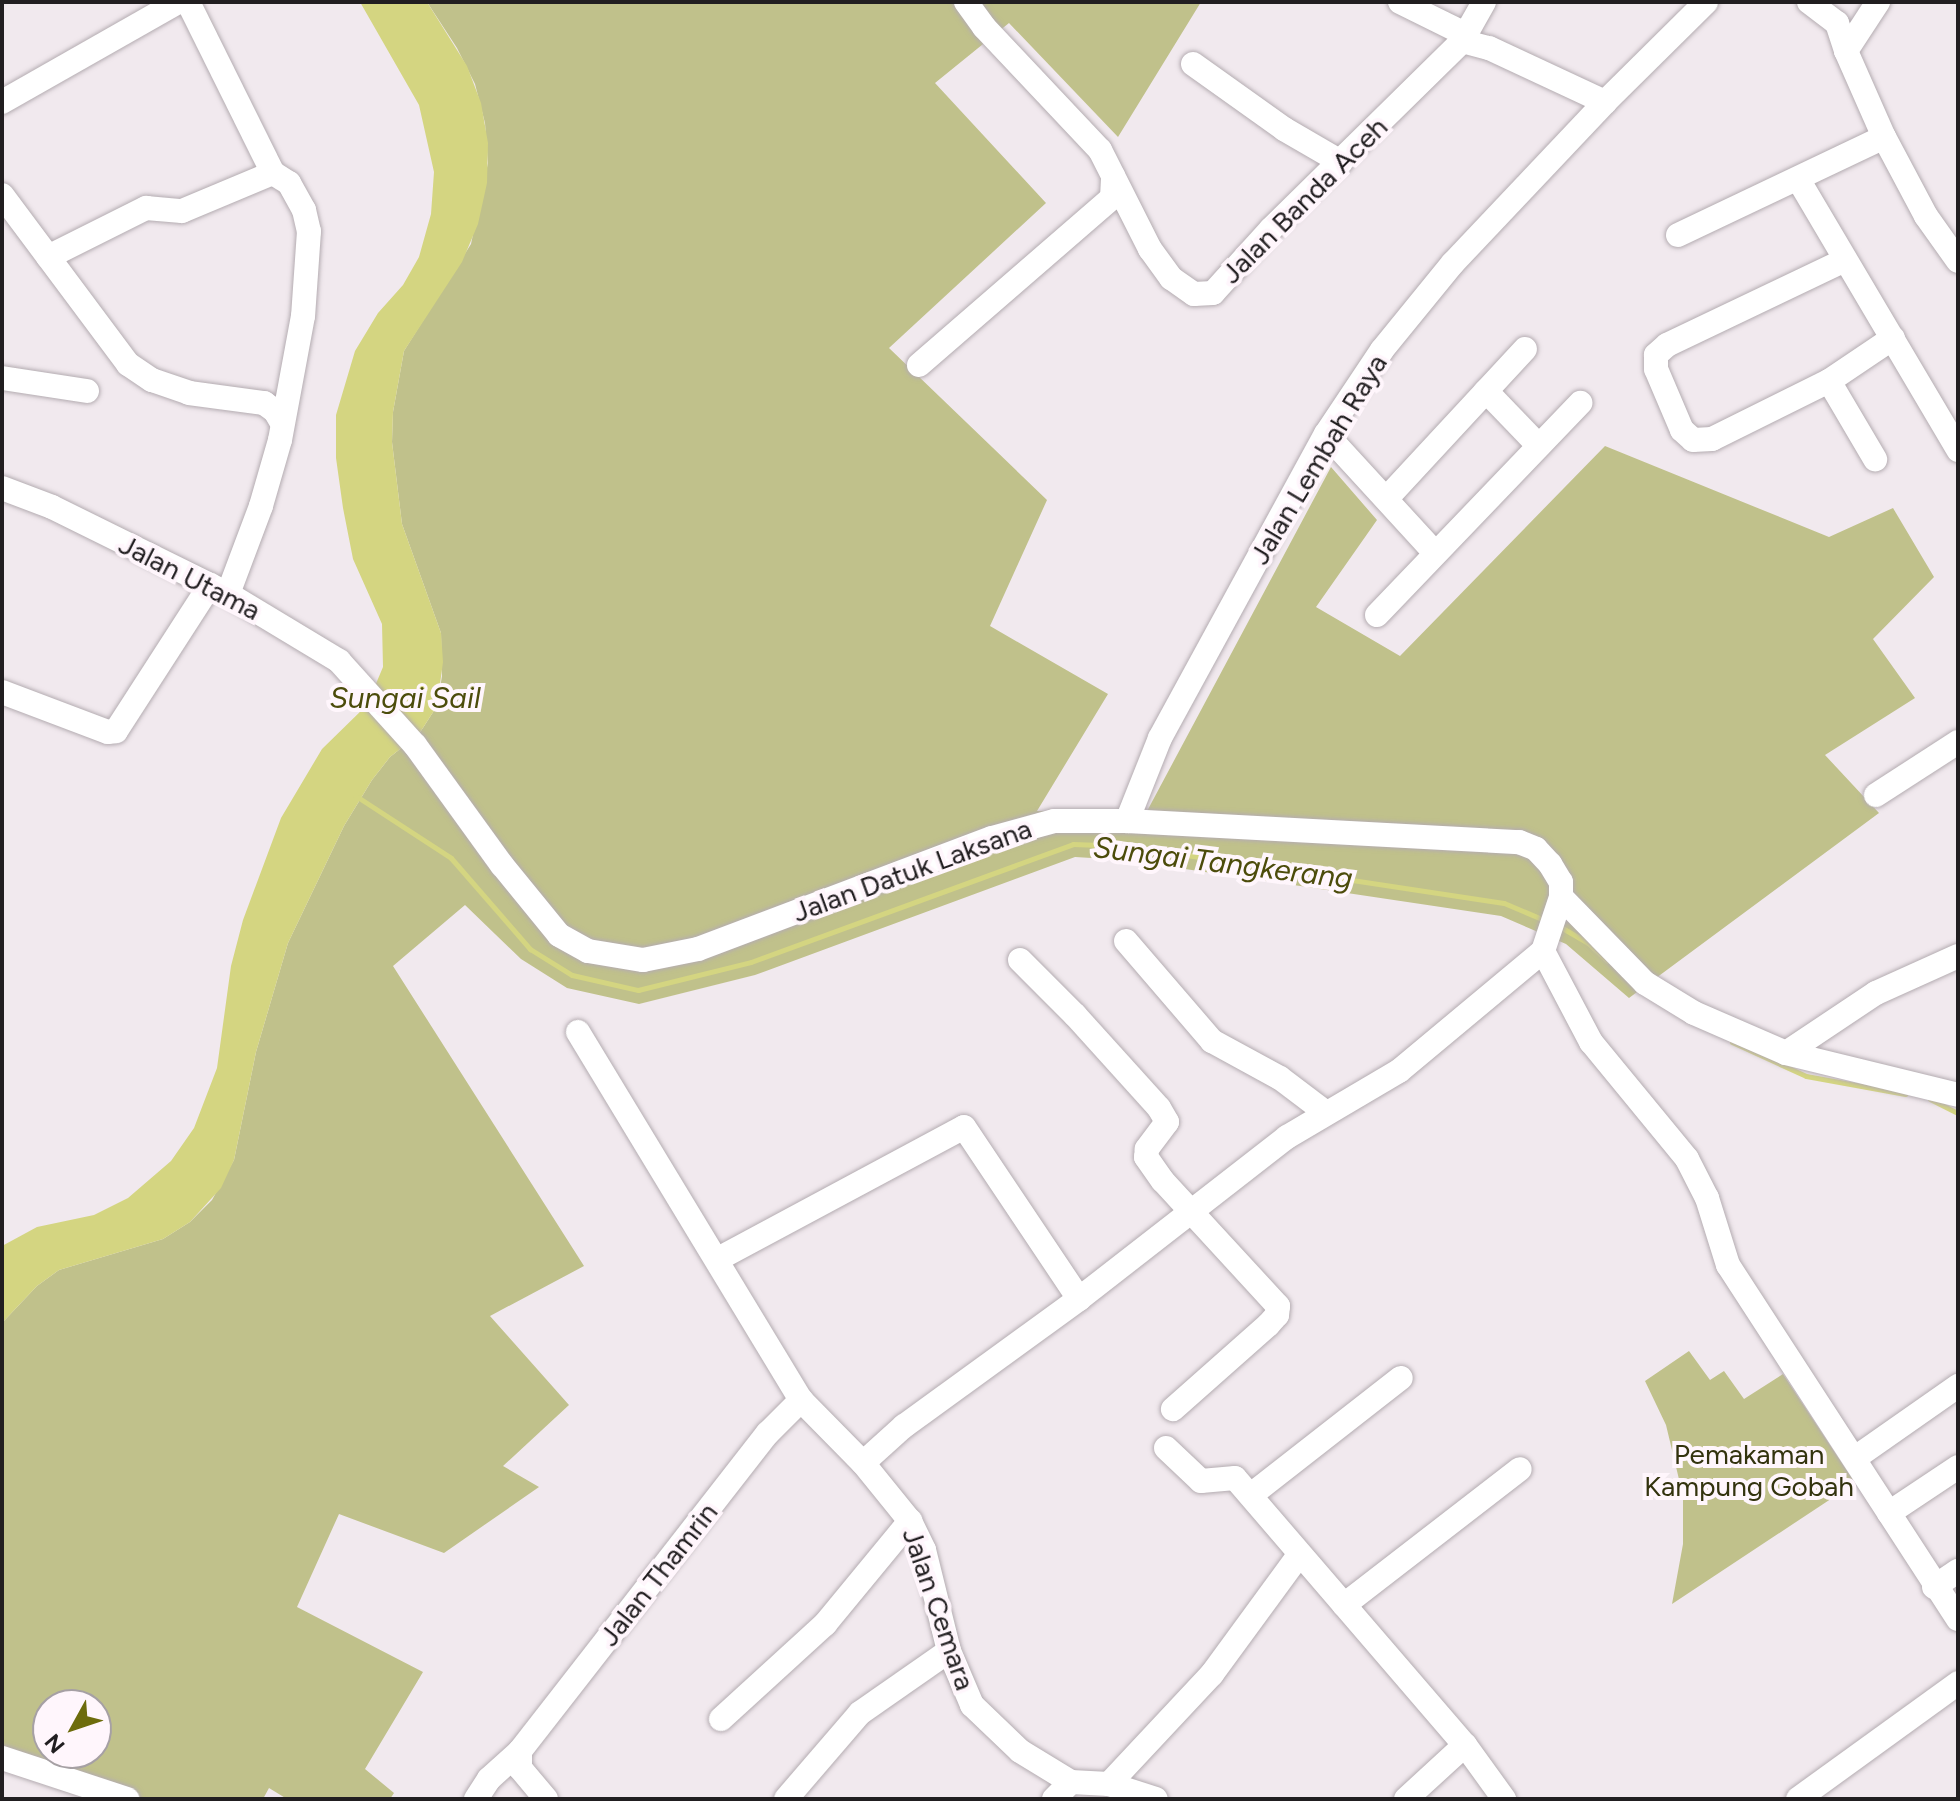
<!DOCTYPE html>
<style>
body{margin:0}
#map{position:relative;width:1960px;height:1801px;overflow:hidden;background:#f1e9ee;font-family:Figtree,sans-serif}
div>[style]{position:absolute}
.green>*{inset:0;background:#c0c18b}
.water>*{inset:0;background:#d4d581}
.stream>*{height:5px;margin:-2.5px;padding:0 2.5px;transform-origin:2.5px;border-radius:2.5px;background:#d4d581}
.roads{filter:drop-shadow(0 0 2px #b4acb1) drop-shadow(0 0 2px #b4acb1)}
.minor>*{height:24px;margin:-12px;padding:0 12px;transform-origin:12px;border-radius:12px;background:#fff}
span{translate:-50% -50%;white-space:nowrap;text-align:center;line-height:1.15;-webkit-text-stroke:8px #fff6fc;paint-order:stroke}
.street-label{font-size:28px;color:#211e20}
.park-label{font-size:28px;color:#33330e}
.water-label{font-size:30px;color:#4c4c0b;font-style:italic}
.frame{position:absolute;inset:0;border:4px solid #211e20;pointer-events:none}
.north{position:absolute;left:32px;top:1689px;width:80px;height:80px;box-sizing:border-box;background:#fff6fc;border:2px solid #a6a0a4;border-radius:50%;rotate:230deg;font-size:22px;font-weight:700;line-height:32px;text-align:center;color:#211e20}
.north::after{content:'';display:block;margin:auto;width:28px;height:36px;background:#6d6c0c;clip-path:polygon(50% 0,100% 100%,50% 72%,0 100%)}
</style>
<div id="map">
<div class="green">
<div style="clip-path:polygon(evenodd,427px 2px,1201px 2px,1118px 137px,1009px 23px,935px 83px,1046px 203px,889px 348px,1047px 500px,990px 626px,1108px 694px,1037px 811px,1146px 813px,1331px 467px,1377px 520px,1316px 607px,1400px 656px,1605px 446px,1829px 537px,1893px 508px,1934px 577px,1873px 639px,1915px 698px,1825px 755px,1879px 813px,1629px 998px,1566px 944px,1501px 916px,1125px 860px,1075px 857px,755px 975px,639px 1004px,567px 988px,521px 959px,465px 905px,393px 966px,584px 1266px,490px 1316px,569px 1405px,503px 1466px,539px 1487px,444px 1553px,339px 1514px,297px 1607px,423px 1672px,365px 1769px,394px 1793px,390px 1799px,287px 1799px,269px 1788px,263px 1799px,145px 1799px,2px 1749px,2px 1323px,37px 1286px,59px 1270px,163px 1239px,190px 1222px,212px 1200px,234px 1160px,256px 1052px,288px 943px,344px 826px,372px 780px,390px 757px,419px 734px,437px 706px,442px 676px,441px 633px,402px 524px,392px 442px,393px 412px,404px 351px,471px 244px,488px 163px,485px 123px,475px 84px,457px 48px,427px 2px,48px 1705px,96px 1705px,96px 1753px,48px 1753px,48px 1705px)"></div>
<div style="clip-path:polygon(1689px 1351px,1710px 1380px,1724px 1371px,1744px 1399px,1783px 1374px,1855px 1483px,1672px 1604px,1683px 1544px,1683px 1496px,1666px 1425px,1645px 1381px)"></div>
</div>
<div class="water">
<div style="clip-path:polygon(360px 2px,427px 2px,467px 66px,481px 103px,488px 143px,487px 183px,478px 224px,462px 262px,404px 351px,393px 412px,392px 442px,402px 524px,441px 633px,443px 662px,437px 706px,419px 734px,390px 757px,372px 780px,344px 826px,288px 943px,256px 1052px,234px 1160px,221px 1188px,190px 1222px,163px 1239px,59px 1270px,37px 1286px,2px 1323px,2px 1246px,37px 1227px,94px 1215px,128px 1198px,171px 1161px,194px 1128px,217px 1068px,231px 966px,243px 920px,281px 818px,322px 749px,367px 705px,383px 667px,382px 624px,353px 559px,343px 508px,336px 458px,336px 415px,355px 351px,378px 313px,403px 285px,419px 257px,431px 214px,434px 172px,419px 105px)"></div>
</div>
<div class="stream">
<div style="left:356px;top:796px;width:113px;rotate:33.1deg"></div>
<div style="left:451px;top:858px;width:121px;rotate:49deg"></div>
<div style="left:530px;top:949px;width:49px;rotate:31.8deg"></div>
<div style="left:572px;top:975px;width:68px;rotate:12.8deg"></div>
<div style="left:638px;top:990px;width:116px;rotate:-13.9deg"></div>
<div style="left:751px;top:962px;width:343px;rotate:-20.1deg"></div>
<div style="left:1073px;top:844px;width:54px;rotate:2.1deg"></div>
<div style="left:1127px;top:846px;width:381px;rotate:8.6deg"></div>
<div style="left:1504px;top:903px;width:43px;rotate:23deg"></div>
<div style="left:1557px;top:925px;width:36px;rotate:30deg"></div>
<div style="left:1588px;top:943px;width:26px;rotate:43deg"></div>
<div style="left:1732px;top:1042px;width:81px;rotate:24.7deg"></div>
<div style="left:1806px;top:1076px;width:101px;rotate:10.3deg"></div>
<div style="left:1930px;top:1099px;width:31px;rotate:27deg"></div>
</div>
<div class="roads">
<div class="minor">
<div style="left:188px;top:2px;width:191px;rotate:63.6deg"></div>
<div style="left:966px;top:2px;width:31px;rotate:54deg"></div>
<div style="left:984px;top:27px;width:169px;rotate:46.7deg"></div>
<div style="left:1100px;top:150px;width:111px;rotate:63.2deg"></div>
<div style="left:1150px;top:249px;width:36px;rotate:54deg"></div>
<div style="left:1171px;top:278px;width:28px;rotate:35deg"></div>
<div style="left:1194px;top:294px;width:19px;rotate:-3deg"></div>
<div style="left:1213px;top:293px;width:86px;rotate:-47.8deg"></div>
<div style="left:1271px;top:229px;width:268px;rotate:-44.5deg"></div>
<div style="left:1462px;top:41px;width:28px;rotate:15deg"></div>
<div style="left:1489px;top:48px;width:128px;rotate:25deg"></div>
<div style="left:1400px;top:2px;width:75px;rotate:26.2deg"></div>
<div style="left:1809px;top:2px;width:35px;rotate:37deg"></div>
<div style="left:1837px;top:23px;width:29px;rotate:72deg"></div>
<div style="left:1846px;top:51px;width:94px;rotate:66.2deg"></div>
<div style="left:1884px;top:137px;width:89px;rotate:62deg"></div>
<div style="left:1926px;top:216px;width:55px;rotate:54.6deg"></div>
<div style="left:1462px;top:41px;width:45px;rotate:-60.6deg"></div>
<div style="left:1846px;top:51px;width:59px;rotate:-56.9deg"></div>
<div style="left:1193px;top:64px;width:112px;rotate:35.5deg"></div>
<div style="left:1284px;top:129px;width:66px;rotate:30.1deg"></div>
<div style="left:2px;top:102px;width:202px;rotate:-29.6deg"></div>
<div style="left:1798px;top:179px;width:315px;rotate:59.4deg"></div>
<div style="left:2px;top:195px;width:211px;rotate:53.3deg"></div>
<div style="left:128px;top:364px;width:29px;rotate:34deg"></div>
<div style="left:152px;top:380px;width:39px;rotate:19deg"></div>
<div style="left:189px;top:393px;width:76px;rotate:7.6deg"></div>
<div style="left:264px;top:403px;width:14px;rotate:36deg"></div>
<div style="left:275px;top:411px;width:14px;rotate:60deg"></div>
<div style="left:1678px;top:235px;width:228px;rotate:-25.4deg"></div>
<div style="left:48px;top:257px;width:110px;rotate:-26.6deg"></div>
<div style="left:146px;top:208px;width:36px;rotate:5deg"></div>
<div style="left:182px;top:211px;width:99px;rotate:-22.7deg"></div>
<div style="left:273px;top:173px;width:19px;rotate:32deg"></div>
<div style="left:289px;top:183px;width:31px;rotate:61deg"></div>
<div style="left:304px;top:210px;width:22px;rotate:77deg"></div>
<div style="left:309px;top:231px;width:85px;rotate:94deg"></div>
<div style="left:303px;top:316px;width:126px;rotate:100.5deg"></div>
<div style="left:280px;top:440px;width:69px;rotate:106.1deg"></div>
<div style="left:261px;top:506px;width:94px;rotate:110.6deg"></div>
<div style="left:1845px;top:260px;width:197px;rotate:154.5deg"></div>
<div style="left:1667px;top:345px;width:15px;rotate:138deg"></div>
<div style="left:1656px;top:355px;width:14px;rotate:90deg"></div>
<div style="left:1656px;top:369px;width:66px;rotate:66.9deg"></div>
<div style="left:1682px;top:430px;width:15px;rotate:42deg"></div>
<div style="left:1693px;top:440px;width:19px;rotate:-3deg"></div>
<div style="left:1712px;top:439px;width:131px;rotate:-26.4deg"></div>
<div style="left:1829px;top:381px;width:77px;rotate:-33.9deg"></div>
<div style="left:919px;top:365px;width:255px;rotate:-40.9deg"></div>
<div style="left:1112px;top:198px;width:22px;rotate:-87deg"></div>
<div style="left:2px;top:378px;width:86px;rotate:8.7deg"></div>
<div style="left:1829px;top:381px;width:91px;rotate:59.5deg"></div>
<div style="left:1486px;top:391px;width:76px;rotate:46.1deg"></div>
<div style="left:1326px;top:434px;width:161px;rotate:47.5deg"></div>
<div style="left:2px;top:488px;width:53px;rotate:20.8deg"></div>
<div style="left:52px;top:507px;width:196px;rotate:26.3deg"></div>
<div style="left:228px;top:594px;width:130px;rotate:31.1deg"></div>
<div style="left:339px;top:661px;width:113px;rotate:47.9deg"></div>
<div style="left:415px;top:745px;width:148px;rotate:54.1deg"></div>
<div style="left:502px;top:865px;width:90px;rotate:50.8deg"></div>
<div style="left:559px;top:935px;width:33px;rotate:29deg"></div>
<div style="left:588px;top:951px;width:56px;rotate:9.3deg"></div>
<div style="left:643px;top:960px;width:56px;rotate:-11.3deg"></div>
<div style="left:698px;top:949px;width:314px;rotate:-20.7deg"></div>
<div style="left:992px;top:838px;width:64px;rotate:-15.3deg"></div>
<div style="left:1054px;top:821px;width:73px"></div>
<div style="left:1127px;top:821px;width:393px;rotate:3.1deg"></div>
<div style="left:1519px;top:842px;width:18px;rotate:22deg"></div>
<div style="left:1536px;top:849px;width:21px;rotate:47deg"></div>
<div style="left:1550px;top:864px;width:21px;rotate:59deg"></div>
<div style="left:1561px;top:882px;width:15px;rotate:90deg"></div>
<div style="left:1561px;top:897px;width:57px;rotate:108.4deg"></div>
<div style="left:1543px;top:951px;width:187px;rotate:140.2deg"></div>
<div style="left:1399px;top:1071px;width:130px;rotate:149.5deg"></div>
<div style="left:1287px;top:1137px;width:264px;rotate:142.1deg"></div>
<div style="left:1079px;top:1299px;width:216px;rotate:144deg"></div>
<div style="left:904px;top:1426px;width:55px;rotate:137.9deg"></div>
<div style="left:1387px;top:498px;width:203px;rotate:-47.2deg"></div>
<div style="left:1377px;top:615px;width:294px;rotate:-46.2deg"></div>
<div style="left:2px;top:692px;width:113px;rotate:20.7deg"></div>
<div style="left:108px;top:732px;width:8px;rotate:-7deg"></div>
<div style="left:116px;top:731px;width:174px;rotate:-57.2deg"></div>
<div style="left:1876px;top:795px;width:98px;rotate:-32.9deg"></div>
<div style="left:1127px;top:821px;width:89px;rotate:-68.3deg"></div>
<div style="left:1160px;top:738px;width:346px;rotate:-61.4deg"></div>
<div style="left:1326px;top:434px;width:101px;rotate:-56.3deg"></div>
<div style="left:1382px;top:350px;width:112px;rotate:-50.8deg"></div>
<div style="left:1453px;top:263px;width:221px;rotate:-46.6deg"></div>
<div style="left:1605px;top:102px;width:142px;rotate:-44.7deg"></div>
<div style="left:1561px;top:897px;width:120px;rotate:45.7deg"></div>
<div style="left:1645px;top:983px;width:57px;rotate:31.5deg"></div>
<div style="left:1694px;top:1013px;width:100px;rotate:23.5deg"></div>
<div style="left:1786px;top:1053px;width:177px;rotate:13.7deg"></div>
<div style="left:1126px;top:941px;width:132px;rotate:49.3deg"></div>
<div style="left:1212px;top:1041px;width:77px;rotate:28.6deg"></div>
<div style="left:1280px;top:1078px;width:56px;rotate:37.1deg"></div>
<div style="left:1543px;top:951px;width:103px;rotate:62.2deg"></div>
<div style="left:1591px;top:1042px;width:151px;rotate:50.6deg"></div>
<div style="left:1687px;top:1159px;width:44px;rotate:62.9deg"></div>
<div style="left:1707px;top:1198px;width:70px;rotate:72.6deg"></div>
<div style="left:1728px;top:1265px;width:422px;rotate:57deg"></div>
<div style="left:1020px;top:960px;width:78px;rotate:45deg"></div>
<div style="left:1075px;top:1015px;width:125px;rotate:47.9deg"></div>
<div style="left:1159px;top:1108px;width:16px;rotate:60deg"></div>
<div style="left:1167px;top:1122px;width:34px;rotate:127deg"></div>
<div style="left:1147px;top:1149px;width:8px;rotate:97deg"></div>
<div style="left:1146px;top:1157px;width:29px;rotate:55deg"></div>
<div style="left:1163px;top:1181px;width:170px;rotate:47.4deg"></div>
<div style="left:1278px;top:1306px;width:9px;rotate:96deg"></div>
<div style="left:1277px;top:1315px;width:13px;rotate:132deg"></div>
<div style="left:1268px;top:1325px;width:127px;rotate:138.5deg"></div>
<div style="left:578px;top:1032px;width:430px;rotate:58.8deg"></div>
<div style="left:801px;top:1400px;width:88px;rotate:45.5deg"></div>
<div style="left:863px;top:1463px;width:75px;rotate:51deg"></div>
<div style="left:910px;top:1521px;width:32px;rotate:64deg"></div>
<div style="left:924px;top:1550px;width:104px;rotate:76.1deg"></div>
<div style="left:949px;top:1651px;width:59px;rotate:66.9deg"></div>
<div style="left:972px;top:1705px;width:66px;rotate:43.8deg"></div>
<div style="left:1020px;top:1751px;width:60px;rotate:31.3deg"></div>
<div style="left:1071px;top:1782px;width:38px;rotate:3deg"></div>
<div style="left:1109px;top:1784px;width:49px;rotate:17.7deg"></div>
<div style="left:1786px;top:1053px;width:108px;rotate:-33.7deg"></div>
<div style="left:1876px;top:993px;width:90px;rotate:-24.3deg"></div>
<div style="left:718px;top:1259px;width:279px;rotate:-28.2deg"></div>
<div style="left:964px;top:1127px;width:207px;rotate:56.2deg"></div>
<div style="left:1166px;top:1448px;width:48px;rotate:43.3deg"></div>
<div style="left:1201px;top:1481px;width:34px;rotate:-5deg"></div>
<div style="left:1235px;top:1478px;width:352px;rotate:49.3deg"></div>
<div style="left:1465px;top:1745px;width:67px;rotate:54.2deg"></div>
<div style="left:1855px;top:1458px;width:126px;rotate:-35deg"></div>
<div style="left:1251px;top:1495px;width:190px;rotate:-38deg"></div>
<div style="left:1889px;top:1513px;width:83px;rotate:-33.7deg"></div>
<div style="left:1934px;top:1587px;width:29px;rotate:-34deg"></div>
<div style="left:1344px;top:1605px;width:222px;rotate:-37.7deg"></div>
<div style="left:721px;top:1719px;width:141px;rotate:-42.4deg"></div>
<div style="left:825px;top:1624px;width:134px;rotate:-50.5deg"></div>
<div style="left:2px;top:1758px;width:132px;rotate:18.2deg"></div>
<div style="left:1109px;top:1784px;width:151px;rotate:-46.9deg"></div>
<div style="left:1212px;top:1674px;width:147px;rotate:-53.8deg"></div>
<div style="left:476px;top:1799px;width:24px;rotate:-57deg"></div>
<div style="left:489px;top:1779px;width:42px;rotate:-42.1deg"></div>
<div style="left:546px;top:1799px;width:40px;rotate:-130deg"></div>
<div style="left:520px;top:1768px;width:17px;rotate:-90deg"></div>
<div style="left:520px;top:1751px;width:403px;rotate:-52.1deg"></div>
<div style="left:768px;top:1433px;width:47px;rotate:-45deg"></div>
<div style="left:786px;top:1799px;width:113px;rotate:-49.3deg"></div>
<div style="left:860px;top:1713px;width:108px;rotate:-34.9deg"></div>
<div style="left:1054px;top:1799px;width:24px;rotate:-45deg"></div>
<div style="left:1406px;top:1799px;width:80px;rotate:-42.5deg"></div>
<div style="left:1798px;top:1799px;width:198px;rotate:-35.9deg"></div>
</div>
</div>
<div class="street-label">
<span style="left:1304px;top:200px;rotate:-45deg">Jalan Banda Aceh</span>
<span style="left:1318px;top:459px;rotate:-59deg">Jalan Lembah Raya</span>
<span style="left:190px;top:577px;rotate:27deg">Jalan Utama</span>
<span style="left:912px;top:870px;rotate:-20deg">Jalan Datuk Laksana</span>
<span style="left:658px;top:1574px;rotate:-52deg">Jalan Thamrin</span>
<span style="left:939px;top:1609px;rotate:71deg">Jalan Cemara</span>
</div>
<div class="park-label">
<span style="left:1749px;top:1470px">Pemakaman<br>Kampung Gobah</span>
</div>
<div class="water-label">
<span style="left:405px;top:698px">Sungai Sail</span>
<span style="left:1223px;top:863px;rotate:7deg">Sungai Tangkerang</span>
</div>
<div class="frame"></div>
<div class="north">N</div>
</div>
